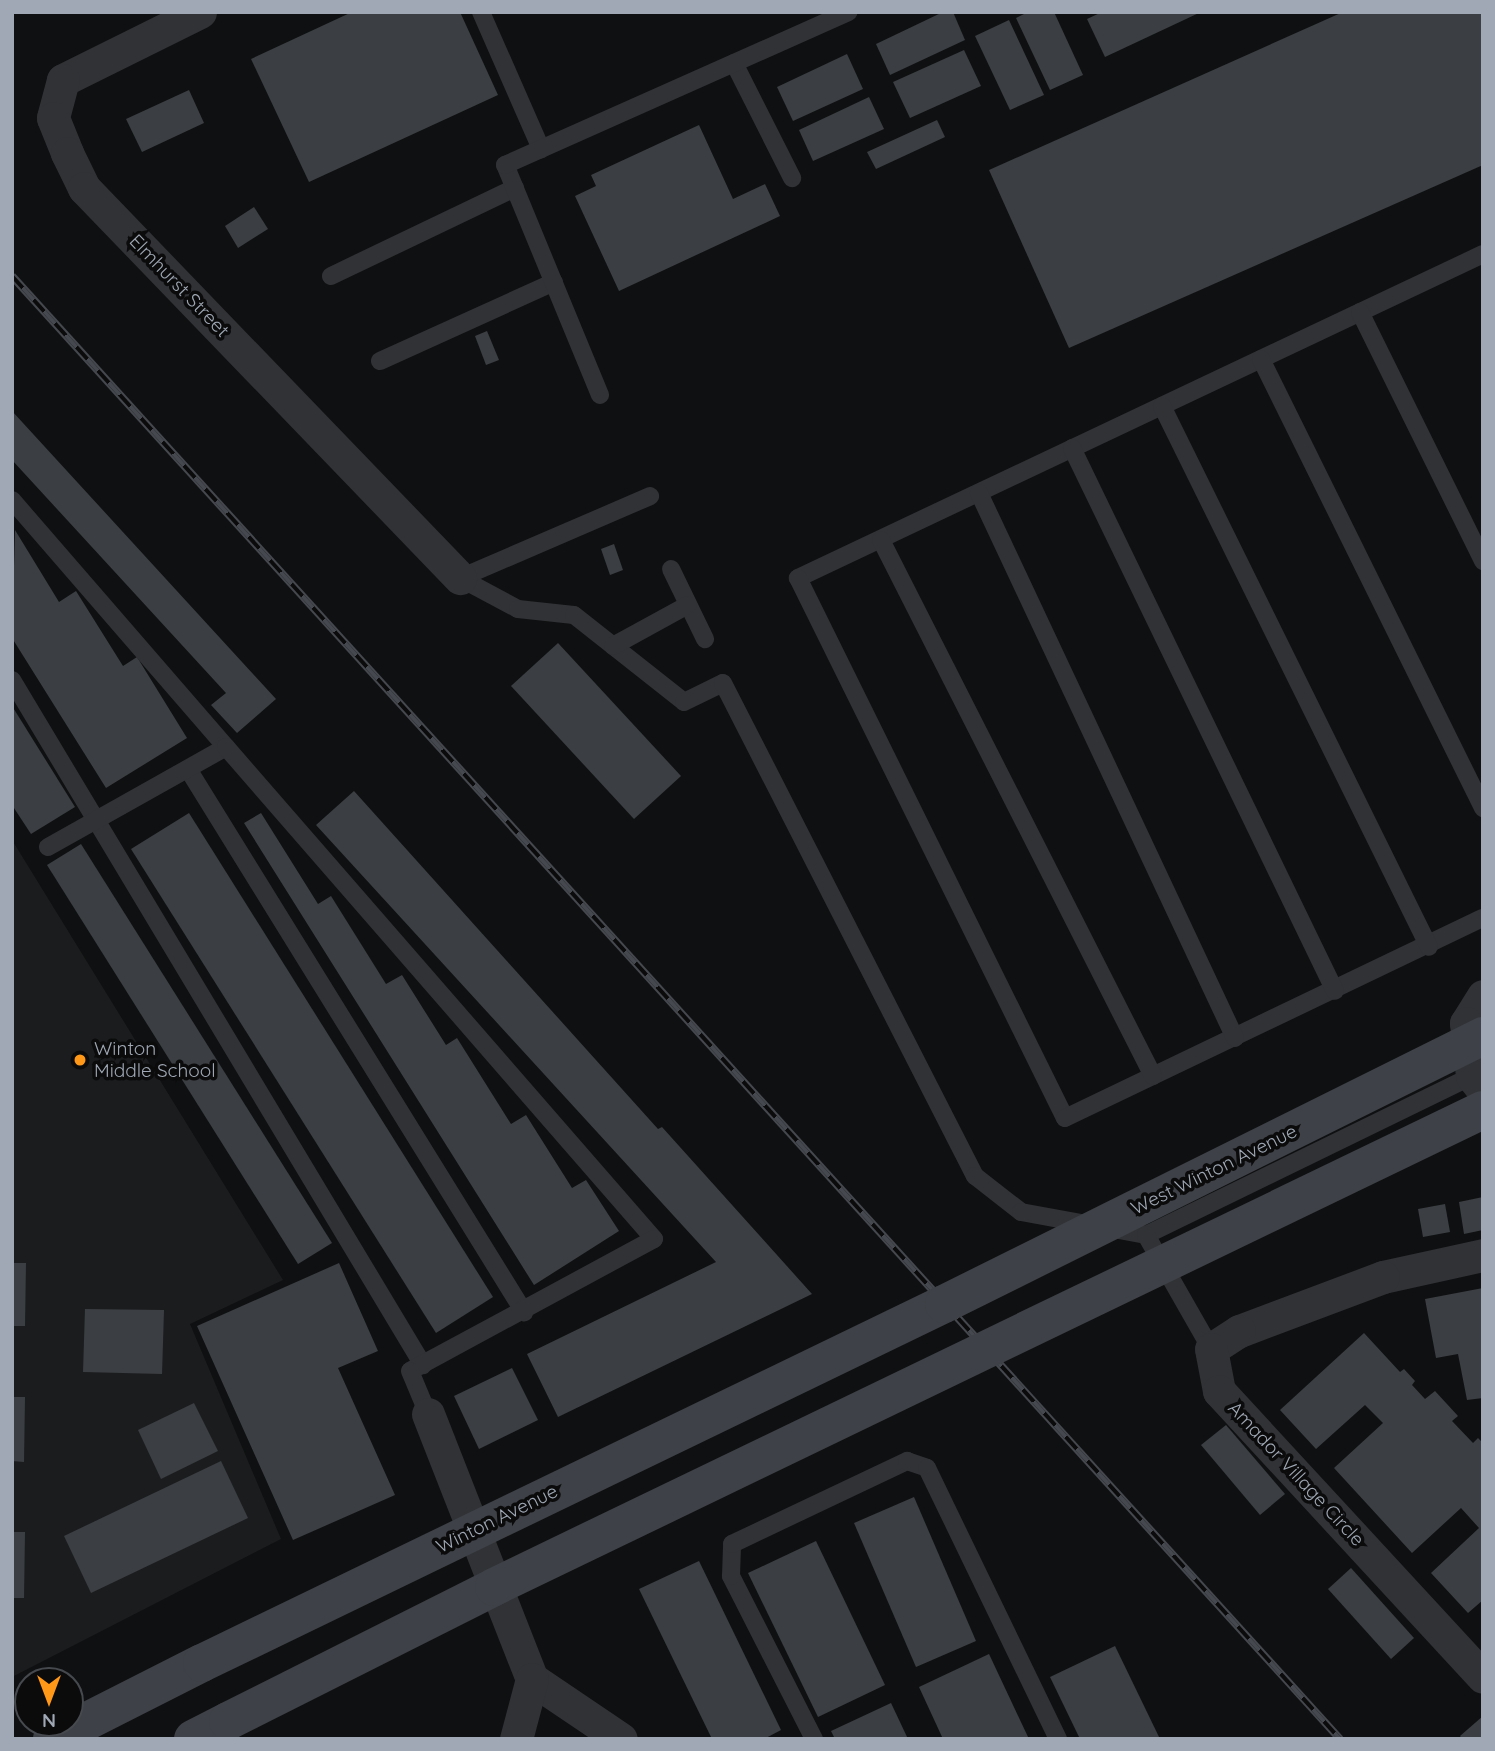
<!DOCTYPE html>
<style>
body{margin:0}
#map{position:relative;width:1495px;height:1751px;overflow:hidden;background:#0f1011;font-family:Quicksand,sans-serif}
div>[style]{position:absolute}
.built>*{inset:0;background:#1b1c1e}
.building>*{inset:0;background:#3b3e42}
.lane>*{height:18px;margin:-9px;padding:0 9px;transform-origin:9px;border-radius:9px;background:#303236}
.street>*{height:33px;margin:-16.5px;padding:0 16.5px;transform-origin:16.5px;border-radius:16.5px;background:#303236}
.secondary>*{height:38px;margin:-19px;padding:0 19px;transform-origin:19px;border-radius:19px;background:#3e4147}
.rail>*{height:8px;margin-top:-4px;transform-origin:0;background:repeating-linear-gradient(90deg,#0b0b0c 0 16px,#45484e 0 32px);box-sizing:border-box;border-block:2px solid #45484e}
.secondary-bridge>*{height:38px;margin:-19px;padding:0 19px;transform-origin:19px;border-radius:19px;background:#3e4147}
.dots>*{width:19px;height:19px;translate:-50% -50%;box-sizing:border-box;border:4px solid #0b0b0c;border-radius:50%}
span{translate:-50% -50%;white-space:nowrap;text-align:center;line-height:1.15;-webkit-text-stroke:7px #0b0b0c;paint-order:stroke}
.street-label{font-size:19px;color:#9fa8b4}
.poi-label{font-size:19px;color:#9fa8b4}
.left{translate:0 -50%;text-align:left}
.frame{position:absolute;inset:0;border:14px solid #9fa8b4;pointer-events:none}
.north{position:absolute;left:14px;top:1667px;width:70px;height:70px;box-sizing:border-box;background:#0b0b0c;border:2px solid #464a4f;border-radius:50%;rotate:180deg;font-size:19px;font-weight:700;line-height:28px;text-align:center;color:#9fa8b4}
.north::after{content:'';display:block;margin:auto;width:24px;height:32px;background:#ff9719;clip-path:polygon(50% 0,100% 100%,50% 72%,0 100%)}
</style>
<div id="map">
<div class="built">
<div style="clip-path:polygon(12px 840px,283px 1280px,190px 1324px,281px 1539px,12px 1677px)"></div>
</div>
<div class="building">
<div style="clip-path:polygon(352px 12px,460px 12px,498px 95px,309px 182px,251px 59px)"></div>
<div style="clip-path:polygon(943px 12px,953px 12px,965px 40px,890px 75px,876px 44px)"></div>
<div style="clip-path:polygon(1028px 12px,1054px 12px,1083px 75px,1050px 90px,1016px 18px)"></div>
<div style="clip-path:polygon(1102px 12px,1201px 12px,1105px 57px,1087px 19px)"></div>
<div style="clip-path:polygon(1343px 12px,1483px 12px,1483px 165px,1069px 348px,989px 170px)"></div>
<div style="clip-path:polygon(1009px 20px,1044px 95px,1010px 110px,975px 36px)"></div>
<div style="clip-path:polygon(964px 50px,981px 86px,910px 118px,893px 82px)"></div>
<div style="clip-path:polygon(847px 54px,863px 89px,793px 121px,777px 87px)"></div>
<div style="clip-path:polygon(189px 90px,204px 123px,142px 152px,126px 119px)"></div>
<div style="clip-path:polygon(869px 97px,884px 129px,813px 161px,799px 130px)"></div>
<div style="clip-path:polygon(937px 120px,945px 137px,876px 169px,867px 152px)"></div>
<div style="clip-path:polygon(699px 125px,733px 199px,765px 184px,780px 216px,619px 291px,575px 196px,596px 186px,591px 175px)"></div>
<div style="clip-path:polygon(254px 207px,268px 229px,238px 248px,225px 226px)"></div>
<div style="clip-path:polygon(487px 331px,499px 360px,486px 365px,475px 336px)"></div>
<div style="clip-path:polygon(12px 411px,276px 699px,237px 733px,211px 705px,226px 693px,12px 460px)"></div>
<div style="clip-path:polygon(15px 530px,59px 602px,76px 591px,123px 666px,137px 657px,187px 738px,106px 788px,12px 638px)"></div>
<div style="clip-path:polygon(614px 544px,623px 570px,610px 575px,601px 549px)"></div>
<div style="clip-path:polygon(558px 643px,681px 776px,634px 819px,511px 686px)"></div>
<div style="clip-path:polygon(12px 706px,75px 807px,31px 834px,12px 805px)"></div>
<div style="clip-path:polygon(354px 791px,658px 1129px,662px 1127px,812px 1294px,558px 1417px,527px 1354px,716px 1262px,316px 825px)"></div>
<div style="clip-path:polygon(189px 813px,493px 1297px,436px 1333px,131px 849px)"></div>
<div style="clip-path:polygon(261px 813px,318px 904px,331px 896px,386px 984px,402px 975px,446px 1045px,457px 1038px,511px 1124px,526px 1115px,572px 1188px,586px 1180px,619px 1231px,534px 1285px,244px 823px)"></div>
<div style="clip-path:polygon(81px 844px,332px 1243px,298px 1264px,47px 865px)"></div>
<div style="clip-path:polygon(1483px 1197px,1483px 1230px,1464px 1234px,1459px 1202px)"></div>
<div style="clip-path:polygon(1445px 1204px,1450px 1232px,1423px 1237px,1418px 1209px)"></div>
<div style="clip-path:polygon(12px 1263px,26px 1263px,25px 1326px,12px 1326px)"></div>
<div style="clip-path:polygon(339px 1263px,378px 1351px,338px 1368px,395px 1495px,293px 1540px,197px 1326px)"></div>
<div style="clip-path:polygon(1483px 1288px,1483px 1398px,1467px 1400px,1458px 1354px,1436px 1358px,1425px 1299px)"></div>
<div style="clip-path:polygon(85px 1309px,164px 1310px,162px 1374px,83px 1372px)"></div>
<div style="clip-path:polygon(1364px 1333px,1400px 1372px,1404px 1369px,1415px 1381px,1412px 1385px,1425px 1399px,1435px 1391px,1458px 1416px,1452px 1421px,1473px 1443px,1478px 1438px,1483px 1443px,1483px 1600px,1468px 1613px,1431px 1573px,1479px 1528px,1461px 1508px,1412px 1553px,1334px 1468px,1383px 1423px,1365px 1405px,1316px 1449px,1280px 1410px)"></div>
<div style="clip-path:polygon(512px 1368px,538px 1420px,479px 1449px,454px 1396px)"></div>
<div style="clip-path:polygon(12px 1397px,25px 1397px,24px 1462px,12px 1461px)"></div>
<div style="clip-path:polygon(194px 1403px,218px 1451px,161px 1479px,138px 1430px)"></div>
<div style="clip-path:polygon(1226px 1425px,1285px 1494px,1260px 1515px,1201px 1445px)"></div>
<div style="clip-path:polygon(221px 1461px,248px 1518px,91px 1593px,64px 1536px)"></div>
<div style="clip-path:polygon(914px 1497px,976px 1641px,916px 1667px,854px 1523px)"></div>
<div style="clip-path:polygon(12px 1532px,25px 1532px,24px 1598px,12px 1598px)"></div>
<div style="clip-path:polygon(816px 1541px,885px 1685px,818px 1717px,748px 1573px)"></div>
<div style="clip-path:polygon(699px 1561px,781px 1730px,764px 1739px,712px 1739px,639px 1589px)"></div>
<div style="clip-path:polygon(1351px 1568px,1414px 1638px,1391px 1659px,1328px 1589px)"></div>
<div style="clip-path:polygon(1115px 1646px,1160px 1739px,1080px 1739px,1050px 1677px)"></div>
<div style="clip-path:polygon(989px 1654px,1029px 1739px,943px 1739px,919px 1687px)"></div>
<div style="clip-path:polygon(891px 1703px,908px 1739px,835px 1739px,831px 1731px)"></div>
<div style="clip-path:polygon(1483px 1716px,1483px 1739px,1462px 1739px,1460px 1736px)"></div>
</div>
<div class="lane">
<div style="left:481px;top:12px;width:150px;rotate:66.3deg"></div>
<div style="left:734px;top:63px;width:129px;rotate:63.2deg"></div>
<div style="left:1483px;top:254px;width:758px;rotate:154.69deg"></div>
<div style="left:798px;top:578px;width:602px;rotate:63.69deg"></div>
<div style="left:1065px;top:1118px;width:463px;rotate:-25.6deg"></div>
<div style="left:331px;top:276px;width:204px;rotate:-25.6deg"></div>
<div style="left:1360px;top:312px;width:278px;rotate:63.7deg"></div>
<div style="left:1261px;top:359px;width:501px;rotate:63.69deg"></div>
<div style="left:380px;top:361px;width:191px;rotate:-24.4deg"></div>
<div style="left:600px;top:395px;width:249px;rotate:-112.4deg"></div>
<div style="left:505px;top:165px;width:376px;rotate:-24deg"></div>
<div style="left:1162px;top:406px;width:603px;rotate:63.73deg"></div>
<div style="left:1072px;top:448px;width:603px;rotate:64.16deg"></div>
<div style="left:979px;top:493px;width:602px;rotate:64.84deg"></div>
<div style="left:12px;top:500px;width:327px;rotate:49.1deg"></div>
<div style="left:881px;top:540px;width:601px;rotate:63.09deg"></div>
<div style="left:671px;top:569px;width:78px;rotate:64.1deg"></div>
<div style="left:460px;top:578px;width:66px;rotate:28.1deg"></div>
<div style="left:518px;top:609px;width:56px;rotate:6.1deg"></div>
<div style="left:574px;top:615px;width:140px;rotate:38.3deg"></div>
<div style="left:684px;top:702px;width:43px;rotate:-26deg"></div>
<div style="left:723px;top:683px;width:554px;rotate:62.93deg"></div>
<div style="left:975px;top:1176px;width:58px;rotate:38deg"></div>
<div style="left:1021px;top:1212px;width:127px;rotate:10.4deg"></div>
<div style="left:1146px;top:1235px;width:363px;rotate:-26deg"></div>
<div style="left:460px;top:578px;width:207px;rotate:-23.3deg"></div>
<div style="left:613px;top:646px;width:85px;rotate:-28.7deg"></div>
<div style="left:12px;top:680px;width:799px;rotate:59.04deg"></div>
<div style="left:188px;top:769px;width:639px;rotate:58.25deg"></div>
<div style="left:48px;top:847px;width:204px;rotate:-29.3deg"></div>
<div style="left:226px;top:747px;width:652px;rotate:48.98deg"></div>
<div style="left:654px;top:1239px;width:277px;rotate:151.6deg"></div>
<div style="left:410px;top:1371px;width:47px;rotate:67.3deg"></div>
<div style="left:1146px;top:1235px;width:131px;rotate:60.3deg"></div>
<div style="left:814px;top:1739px;width:183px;rotate:-117deg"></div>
<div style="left:731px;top:1576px;width:32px;rotate:-88deg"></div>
<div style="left:732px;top:1544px;width:194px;rotate:-25.4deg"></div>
<div style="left:907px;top:1461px;width:21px;rotate:19deg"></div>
<div style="left:927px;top:1468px;width:301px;rotate:64.2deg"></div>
</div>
<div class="street">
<div style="left:200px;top:12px;width:153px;rotate:153.6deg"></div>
<div style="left:63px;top:80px;width:39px;rotate:105deg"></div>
<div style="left:53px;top:118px;width:38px;rotate:68deg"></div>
<div style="left:67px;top:153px;width:39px;rotate:64deg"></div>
<div style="left:84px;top:188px;width:542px;rotate:46.05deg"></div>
<div style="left:1483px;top:996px;width:32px;rotate:122deg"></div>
<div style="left:1466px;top:1023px;width:53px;rotate:83.5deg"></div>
<div style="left:1472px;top:1076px;width:18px;rotate:52deg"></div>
<div style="left:1483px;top:1255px;width:102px;rotate:167.6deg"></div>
<div style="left:1383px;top:1277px;width:154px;rotate:159.4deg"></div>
<div style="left:1239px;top:1331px;width:33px;rotate:147deg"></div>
<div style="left:1211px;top:1349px;width:43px;rotate:79.2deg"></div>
<div style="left:1219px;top:1391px;width:389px;rotate:47.3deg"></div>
<div style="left:428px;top:1414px;width:285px;rotate:68.6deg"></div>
<div style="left:532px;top:1679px;width:107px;rotate:34deg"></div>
<div style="left:516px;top:1739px;width:62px;rotate:-75.1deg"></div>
</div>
<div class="secondary">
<div style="left:52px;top:1739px;width:168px;rotate:-26.9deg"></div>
<div style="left:193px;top:1739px;width:39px;rotate:-27deg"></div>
</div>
<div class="rail">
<div style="left:12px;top:276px;width:1976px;rotate:47.77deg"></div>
</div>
<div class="secondary-bridge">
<div style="left:202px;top:1663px;width:824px;rotate:-25.82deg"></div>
<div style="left:944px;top:1304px;width:602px;rotate:-26.44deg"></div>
<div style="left:228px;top:1721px;width:298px;rotate:-26.7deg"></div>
<div style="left:494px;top:1587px;width:1098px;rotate:-25.75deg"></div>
</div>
<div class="dots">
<div style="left:80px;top:1060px;background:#ff9719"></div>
</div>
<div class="street-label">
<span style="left:179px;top:286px;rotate:46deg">Elmhurst Street</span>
<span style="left:1214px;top:1170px;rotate:-26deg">West Winton Avenue</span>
<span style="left:1296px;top:1474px;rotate:47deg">Amador Village Circle</span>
<span style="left:497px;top:1519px;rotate:-26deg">Winton Avenue</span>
</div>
<div class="poi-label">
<span class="left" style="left:94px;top:1060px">Winton<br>Middle School</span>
</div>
<div class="frame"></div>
<div class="north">N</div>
</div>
